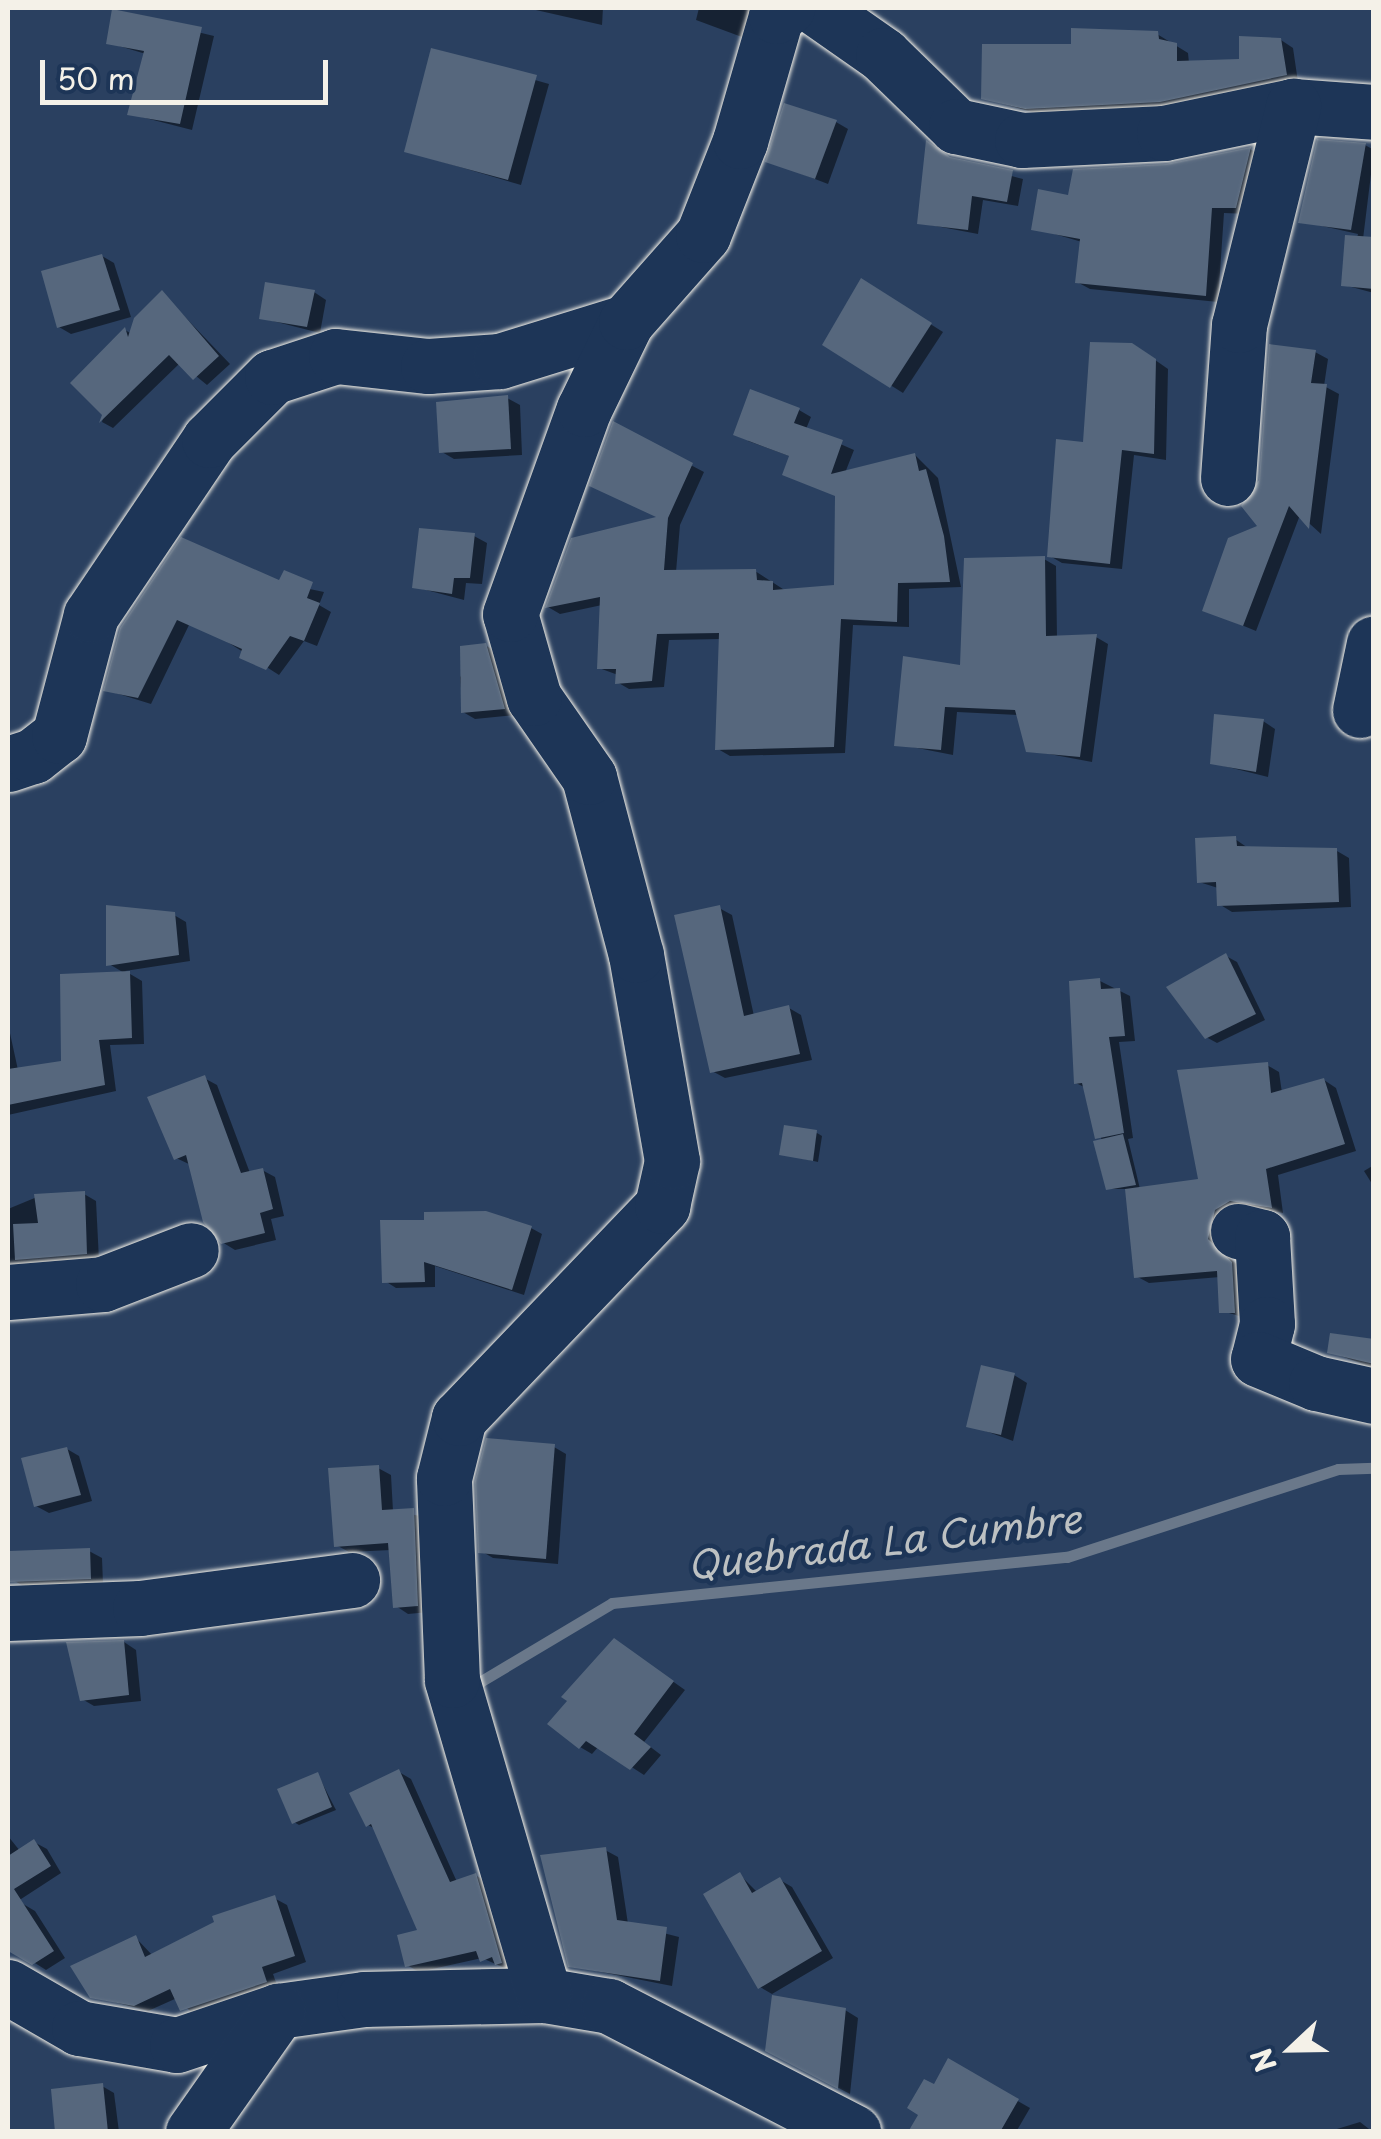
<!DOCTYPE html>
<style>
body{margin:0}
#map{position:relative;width:1381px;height:2139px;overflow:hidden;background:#2a4060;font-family:"Playpen Sans",sans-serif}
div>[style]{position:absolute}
.shadow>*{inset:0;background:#0007}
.stream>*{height:11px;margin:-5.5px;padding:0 5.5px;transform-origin:5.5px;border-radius:5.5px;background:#6a788a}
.building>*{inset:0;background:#56677d}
.roads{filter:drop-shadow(0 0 2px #f4f1e8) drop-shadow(0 0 2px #f4f1e8)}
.minor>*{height:55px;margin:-27.5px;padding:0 27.5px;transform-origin:27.5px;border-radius:27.5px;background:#1d3557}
span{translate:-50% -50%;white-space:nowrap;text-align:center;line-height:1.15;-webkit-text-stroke:9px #1d3557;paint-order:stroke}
.water-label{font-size:38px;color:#bdc1c2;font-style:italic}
.frame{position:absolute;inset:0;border:10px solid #f4f1e8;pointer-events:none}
.north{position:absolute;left:1241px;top:1999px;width:100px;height:100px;-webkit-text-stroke:8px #1d3557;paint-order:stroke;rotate:248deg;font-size:28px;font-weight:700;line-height:40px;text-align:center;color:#f4f1e8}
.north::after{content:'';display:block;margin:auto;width:35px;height:45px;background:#f4f1e8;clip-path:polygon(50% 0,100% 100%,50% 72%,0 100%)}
.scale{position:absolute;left:40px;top:60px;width:288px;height:45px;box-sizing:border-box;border:5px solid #f4f1e8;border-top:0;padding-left:12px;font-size:30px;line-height:35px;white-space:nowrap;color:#f4f1e8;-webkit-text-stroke:8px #1d3557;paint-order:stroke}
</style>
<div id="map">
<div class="shadow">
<div style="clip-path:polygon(527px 8px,603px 8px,602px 25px)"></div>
<div style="clip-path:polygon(699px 8px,763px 8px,750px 40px,696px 20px)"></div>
<div style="clip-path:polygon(114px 12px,214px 36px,192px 130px,130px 114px,146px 54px,109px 43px)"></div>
<div style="clip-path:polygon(1157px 34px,1188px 53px,1189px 63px,1241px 61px,1281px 40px,1293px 48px,1298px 82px,1174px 108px,1039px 114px,983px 98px,1073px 46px)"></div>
<div style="clip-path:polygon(433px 51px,549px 84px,521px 185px,406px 151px)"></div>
<div style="clip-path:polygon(836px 122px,848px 129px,828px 184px,768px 161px)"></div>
<div style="clip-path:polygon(1365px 145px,1374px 150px,1363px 239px,1374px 240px,1374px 293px,1344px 285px,1358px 234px,1300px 221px)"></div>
<div style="clip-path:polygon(1250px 149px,1262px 156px,1248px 214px,1224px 213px,1218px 302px,1090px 289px,1077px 282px,1082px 242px,1034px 228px,1070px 198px,1166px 167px)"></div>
<div style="clip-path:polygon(952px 160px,1023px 179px,1018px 206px,983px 200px,978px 234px,920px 223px)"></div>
<div style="clip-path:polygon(102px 256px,114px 263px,131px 317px,71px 334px,59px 327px)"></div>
<div style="clip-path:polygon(862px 281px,943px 332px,903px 393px,825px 344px)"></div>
<div style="clip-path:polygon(314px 292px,326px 300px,320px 333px,261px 318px)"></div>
<div style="clip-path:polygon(162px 293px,230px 364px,207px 385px,180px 363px,113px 428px,102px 422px,125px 330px,132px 334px)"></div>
<div style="clip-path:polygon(1315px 352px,1328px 359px,1324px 386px,1339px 394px,1321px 534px,1300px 515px,1256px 631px,1205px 610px,1261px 528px,1262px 481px)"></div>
<div style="clip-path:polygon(1145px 353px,1168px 369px,1166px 460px,1134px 455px,1122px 569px,1062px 563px,1050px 556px,1085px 445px)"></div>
<div style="clip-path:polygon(752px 392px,799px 410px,811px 417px,806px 429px,854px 450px,845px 473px,915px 455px,938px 478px,961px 587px,909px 589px,909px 627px,853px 625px,845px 753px,730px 756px,718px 749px,722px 639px,669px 640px,664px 687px,629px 689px,617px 682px,618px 675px,599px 668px,602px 605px,560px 614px,548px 607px,662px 518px,614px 425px,704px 472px,680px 525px,676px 572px,755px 571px,786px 591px,837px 587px,838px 497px,792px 457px,748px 441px)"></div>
<div style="clip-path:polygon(507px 398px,520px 405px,522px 455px,454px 459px,442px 452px)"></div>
<div style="clip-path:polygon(474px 536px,487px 543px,482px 584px,466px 583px,464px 600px,415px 587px)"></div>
<div style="clip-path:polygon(182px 540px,281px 583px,324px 592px,319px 605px,331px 612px,317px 646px,304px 641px,279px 675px,204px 627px,189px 625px,151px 704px,106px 690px)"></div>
<div style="clip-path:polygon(1044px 559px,1056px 566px,1057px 638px,1096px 637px,1108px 644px,1092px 762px,1028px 750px,1019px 715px,957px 712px,953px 755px,897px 744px)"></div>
<div style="clip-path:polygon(485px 645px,498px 653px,516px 715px,475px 719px,463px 712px,460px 677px)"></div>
<div style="clip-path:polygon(1263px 721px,1275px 729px,1268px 777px,1212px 763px)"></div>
<div style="clip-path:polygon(1235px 839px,1248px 848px,1337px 851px,1349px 858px,1351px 907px,1232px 912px,1219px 904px,1218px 888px,1199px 882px)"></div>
<div style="clip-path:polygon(719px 908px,732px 915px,754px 1016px,789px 1008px,801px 1015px,812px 1060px,725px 1078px,712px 1071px)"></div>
<div style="clip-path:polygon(174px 915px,186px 922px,190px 961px,125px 971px,142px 981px,144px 1044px,110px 1045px,116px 1091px,8px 1115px,8px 1024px,18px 1070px,64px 1063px,126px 974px,109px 964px)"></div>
<div style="clip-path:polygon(1226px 956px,1237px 962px,1265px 1020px,1217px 1043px,1206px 1037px)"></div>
<div style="clip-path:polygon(1100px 981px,1130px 996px,1135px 1041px,1119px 1042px,1133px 1138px,1128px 1139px,1140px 1189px,1201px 1181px,1267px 1065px,1279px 1072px,1282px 1093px,1324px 1080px,1336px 1088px,1356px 1151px,1278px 1175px,1283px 1213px,1244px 1206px,1219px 1248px,1244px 1271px,1246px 1318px,1222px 1311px,1220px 1277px,1149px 1283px,1136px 1276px,1128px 1189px,1108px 1189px,1102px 1141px,1086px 1088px,1076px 1083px)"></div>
<div style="clip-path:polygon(204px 1078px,217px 1085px,250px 1173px,262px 1170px,275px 1177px,284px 1216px,271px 1219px,276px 1240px,235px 1250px,222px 1242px,191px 1165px,176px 1158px)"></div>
<div style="clip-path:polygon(817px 1133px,822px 1136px,818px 1162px,782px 1154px)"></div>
<div style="clip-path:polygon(1374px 1165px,1374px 1187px,1364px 1171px)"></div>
<div style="clip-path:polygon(84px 1194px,96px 1201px,99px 1260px,8px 1274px,8px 1209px,37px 1197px)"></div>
<div style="clip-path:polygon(383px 1223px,531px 1228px,542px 1234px,524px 1295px,435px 1266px,435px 1287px,396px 1288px,385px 1281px)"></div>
<div style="clip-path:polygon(1374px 1342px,1374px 1368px,1330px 1352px)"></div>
<div style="clip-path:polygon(1014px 1375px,1027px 1383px,1013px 1441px,969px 1425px)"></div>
<div style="clip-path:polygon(554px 1447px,566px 1454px,558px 1564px,493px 1558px,481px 1551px)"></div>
<div style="clip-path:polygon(67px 1449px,79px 1456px,92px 1501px,49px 1513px,36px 1506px)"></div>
<div style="clip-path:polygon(378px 1468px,391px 1475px,393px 1511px,426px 1517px,429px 1612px,408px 1614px,396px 1606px,391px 1550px,349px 1552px,336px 1545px)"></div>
<div style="clip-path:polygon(89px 1551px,102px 1558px,103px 1584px,25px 1587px,13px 1580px)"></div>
<div style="clip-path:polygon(124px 1642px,136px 1650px,141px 1701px,94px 1706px,82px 1699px)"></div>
<div style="clip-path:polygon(627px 1649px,685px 1690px,644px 1742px,661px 1755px,644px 1775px,599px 1746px,592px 1754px,580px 1747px)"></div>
<div style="clip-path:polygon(399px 1772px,411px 1779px,457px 1882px,475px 1875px,487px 1882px,509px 1970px,482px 1958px,419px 1972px,407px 1965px,421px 1932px,376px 1829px,368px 1825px)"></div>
<div style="clip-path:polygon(318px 1775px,336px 1810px,299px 1825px,294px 1822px)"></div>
<div style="clip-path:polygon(8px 1836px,20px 1851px,34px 1842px,47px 1849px,61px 1873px,18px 1901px,35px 1911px,65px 1958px,46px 1970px,8px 1946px,13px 1910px,8px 1907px)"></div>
<div style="clip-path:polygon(605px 1850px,618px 1857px,628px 1924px,679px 1937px,672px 1986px,571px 1966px)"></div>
<div style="clip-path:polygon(740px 1875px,758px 1893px,780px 1880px,792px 1887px,833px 1958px,772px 1994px,760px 1987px)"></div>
<div style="clip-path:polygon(274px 1898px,287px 1905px,306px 1962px,273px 1974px,278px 1988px,195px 2016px,177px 1998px,148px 2011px,92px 1996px,136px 1938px,153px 1956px)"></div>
<div style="clip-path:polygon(845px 2010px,858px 2018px,850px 2094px,780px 2057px)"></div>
<div style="clip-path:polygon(949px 2062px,1030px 2108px,1016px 2132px,930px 2132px,935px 2087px)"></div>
<div style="clip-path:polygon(102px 2086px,114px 2093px,119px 2132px,58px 2132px)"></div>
<div style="clip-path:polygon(1360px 2122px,1373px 2132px,1327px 2132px)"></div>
</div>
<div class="stream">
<div style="left:473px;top:1686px;width:162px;rotate:-30.8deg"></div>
<div style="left:612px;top:1603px;width:457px;rotate:-5.8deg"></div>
<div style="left:1067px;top:1557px;width:285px;rotate:-18deg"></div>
<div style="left:1338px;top:1469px;width:36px;rotate:-2deg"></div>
</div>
<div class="building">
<div style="clip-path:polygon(112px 9px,202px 27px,180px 124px,127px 115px,144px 51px,106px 44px)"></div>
<div style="clip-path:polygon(1071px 28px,1158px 31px,1159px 39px,1177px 43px,1177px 61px,1239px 59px,1239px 36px,1281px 38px,1287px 75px,1160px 102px,1025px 109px,981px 99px,982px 44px,1071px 44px)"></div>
<div style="clip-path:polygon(431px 48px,537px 75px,508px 180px,404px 152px)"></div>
<div style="clip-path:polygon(784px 103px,837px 120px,815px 179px,765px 162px)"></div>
<div style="clip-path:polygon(1317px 139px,1366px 143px,1351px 230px,1298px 223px)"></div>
<div style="clip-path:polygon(926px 140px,950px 157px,1013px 170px,1007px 202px,972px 196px,968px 230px,917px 224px)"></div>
<div style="clip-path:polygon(1251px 147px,1236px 208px,1212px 208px,1206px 296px,1075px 283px,1080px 239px,1031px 230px,1038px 189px,1068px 195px,1073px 169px,1166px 164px)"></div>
<div style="clip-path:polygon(1345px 235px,1374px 237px,1374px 289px,1341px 286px)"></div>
<div style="clip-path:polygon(102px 254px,120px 310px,57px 328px,41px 271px)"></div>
<div style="clip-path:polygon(861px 278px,932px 323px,890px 388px,822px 345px)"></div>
<div style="clip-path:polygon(265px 282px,315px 290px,307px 327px,259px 319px)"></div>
<div style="clip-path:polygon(162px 290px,219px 356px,193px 380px,169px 355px,99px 423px,102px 415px,70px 383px,125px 327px,128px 337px,134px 318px)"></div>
<div style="clip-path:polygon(1090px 342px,1132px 343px,1156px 359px,1154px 454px,1122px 450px,1110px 564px,1047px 557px,1056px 439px,1083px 442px)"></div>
<div style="clip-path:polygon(1269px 344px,1316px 350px,1311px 383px,1327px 384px,1309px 529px,1289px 506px,1243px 626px,1202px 611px,1228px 538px,1257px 526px,1241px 506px,1259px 480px)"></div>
<div style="clip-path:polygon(750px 389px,800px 408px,794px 423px,843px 440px,831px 474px,915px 453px,919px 471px,926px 469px,944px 536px,950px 582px,898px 583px,897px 622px,841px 619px,834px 747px,715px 750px,719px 633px,657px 634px,652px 681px,615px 684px,616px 669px,597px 669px,600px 597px,545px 608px,571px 538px,656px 517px,589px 486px,613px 421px,693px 463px,668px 518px,664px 570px,756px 569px,757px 580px,773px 581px,773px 590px,834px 585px,835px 496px,782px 475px,789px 456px,733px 435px)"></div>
<div style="clip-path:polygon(508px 395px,511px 449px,439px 453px,436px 402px)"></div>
<div style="clip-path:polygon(419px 528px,475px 533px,470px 578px,454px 578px,452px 594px,412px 588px)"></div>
<div style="clip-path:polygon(181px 537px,279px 580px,284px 570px,313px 582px,307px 598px,320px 603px,304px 641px,290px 636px,266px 670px,239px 658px,242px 649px,177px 620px,138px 698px,103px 691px,120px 628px)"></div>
<div style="clip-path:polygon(1045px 556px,1046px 636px,1097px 634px,1080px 757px,1026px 752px,1015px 710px,945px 707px,941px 750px,894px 746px,903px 656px,960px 665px,964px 558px)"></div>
<div style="clip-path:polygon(486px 643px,505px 709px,461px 713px,460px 646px)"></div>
<div style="clip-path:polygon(1214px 714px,1264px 719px,1256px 772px,1210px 764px)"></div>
<div style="clip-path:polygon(1236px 836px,1237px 846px,1337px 848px,1339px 902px,1217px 906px,1216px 882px,1197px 883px,1195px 838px)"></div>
<div style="clip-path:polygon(106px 905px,175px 912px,179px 955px,106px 966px)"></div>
<div style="clip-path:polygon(720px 905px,744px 1016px,789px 1005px,800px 1054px,710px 1073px,674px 915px)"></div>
<div style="clip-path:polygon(1226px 953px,1256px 1014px,1205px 1039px,1166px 987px)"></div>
<div style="clip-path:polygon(130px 971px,132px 1038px,99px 1040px,105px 1085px,8px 1105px,8px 1069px,61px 1061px,60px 974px)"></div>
<div style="clip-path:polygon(1100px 978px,1101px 989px,1120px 988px,1125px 1036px,1109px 1037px,1124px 1133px,1095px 1139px,1082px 1083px,1074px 1084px,1069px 981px)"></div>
<div style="clip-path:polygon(1268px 1062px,1271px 1093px,1324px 1078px,1345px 1144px,1266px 1169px,1272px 1208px,1230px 1201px,1215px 1210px,1208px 1239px,1232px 1262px,1235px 1313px,1219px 1313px,1217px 1271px,1134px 1278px,1125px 1189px,1198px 1179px,1177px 1070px)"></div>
<div style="clip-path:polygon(205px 1075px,241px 1173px,263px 1168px,273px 1209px,260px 1213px,265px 1233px,221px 1244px,203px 1222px,186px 1155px,174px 1160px,147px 1097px)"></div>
<div style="clip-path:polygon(784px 1125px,817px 1130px,813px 1161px,779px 1155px)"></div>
<div style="clip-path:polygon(1123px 1134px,1136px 1185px,1106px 1190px,1093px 1141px)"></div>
<div style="clip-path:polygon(85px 1191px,87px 1254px,15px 1260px,13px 1224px,38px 1223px,34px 1194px)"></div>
<div style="clip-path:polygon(486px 1211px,532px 1226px,512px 1290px,424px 1262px,425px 1282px,382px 1283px,380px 1220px,424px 1220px,424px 1212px)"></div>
<div style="clip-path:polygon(1330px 1333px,1374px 1339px,1374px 1364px,1327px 1353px)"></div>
<div style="clip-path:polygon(981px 1365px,1015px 1373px,1001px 1435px,966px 1427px)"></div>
<div style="clip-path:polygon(486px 1438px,555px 1444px,546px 1559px,478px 1553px,475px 1481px)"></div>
<div style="clip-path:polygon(67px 1447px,81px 1495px,34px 1507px,21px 1458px)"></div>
<div style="clip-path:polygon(379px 1465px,382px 1510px,414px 1508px,418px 1606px,393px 1608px,388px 1543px,334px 1547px,328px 1468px)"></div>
<div style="clip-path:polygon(90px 1548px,91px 1579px,10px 1582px,9px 1551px)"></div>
<div style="clip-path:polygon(614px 1638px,674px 1681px,634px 1734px,651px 1747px,630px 1770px,586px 1741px,579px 1749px,547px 1724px,567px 1701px,561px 1697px)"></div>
<div style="clip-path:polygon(124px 1640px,129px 1695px,80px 1701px,66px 1642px)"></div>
<div style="clip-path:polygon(399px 1769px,450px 1882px,476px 1873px,502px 1963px,495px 1965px,492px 1957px,480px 1962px,476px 1951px,405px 1967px,397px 1935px,417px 1930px,371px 1824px,366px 1827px,349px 1793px)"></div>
<div style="clip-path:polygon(318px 1772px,332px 1807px,292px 1824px,277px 1789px)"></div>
<div style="clip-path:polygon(34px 1839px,51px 1866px,14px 1889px,54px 1951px,32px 1965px,8px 1951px,8px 1856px)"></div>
<div style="clip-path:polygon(606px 1847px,617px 1920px,667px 1927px,660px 1981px,568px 1967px,540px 1855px)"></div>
<div style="clip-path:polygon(740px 1872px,752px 1893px,780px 1877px,822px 1951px,758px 1989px,703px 1894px)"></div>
<div style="clip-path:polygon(275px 1895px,295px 1956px,262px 1967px,267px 1982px,180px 2011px,170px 1989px,134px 2006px,90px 1998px,70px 1966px,136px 1935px,145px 1957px,214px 1922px,212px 1916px)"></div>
<div style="clip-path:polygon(772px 1995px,846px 2008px,838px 2089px,765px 2051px)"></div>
<div style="clip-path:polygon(948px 2058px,1019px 2099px,1000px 2132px,908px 2132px,918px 2115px,907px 2108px,924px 2079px,934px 2084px)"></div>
<div style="clip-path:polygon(103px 2083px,108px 2132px,55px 2132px,51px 2089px)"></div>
</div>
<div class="roads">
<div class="minor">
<div style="left:816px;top:8px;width:82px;rotate:35deg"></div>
<div style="left:883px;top:55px;width:102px;rotate:44.2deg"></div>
<div style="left:956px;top:126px;width:67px;rotate:12deg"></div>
<div style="left:1022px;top:140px;width:142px;rotate:-2.8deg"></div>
<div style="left:1164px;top:133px;width:132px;rotate:-11.8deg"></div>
<div style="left:1293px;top:106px;width:81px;rotate:4.2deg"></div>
<div style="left:1228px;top:478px;width:153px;rotate:-85.9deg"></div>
<div style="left:1239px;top:325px;width:226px;rotate:-76.1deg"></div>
<div style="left:1360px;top:710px;width:68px;rotate:-78.2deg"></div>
<div style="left:8px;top:764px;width:26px;rotate:-18deg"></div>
<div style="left:33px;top:756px;width:33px;rotate:-38deg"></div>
<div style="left:59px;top:736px;width:125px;rotate:-75.2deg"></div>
<div style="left:91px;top:615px;width:211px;rotate:-56deg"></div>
<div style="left:209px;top:440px;width:89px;rotate:-45deg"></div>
<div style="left:272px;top:377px;width:67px;rotate:-18.2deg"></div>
<div style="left:336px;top:356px;width:93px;rotate:6.2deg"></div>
<div style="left:428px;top:366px;width:72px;rotate:-4deg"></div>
<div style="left:500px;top:361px;width:132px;rotate:-17.2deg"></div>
<div style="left:1238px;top:1231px;width:25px;rotate:14deg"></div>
<div style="left:1262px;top:1237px;width:87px;rotate:86.7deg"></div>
<div style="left:1267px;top:1324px;width:36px;rotate:104deg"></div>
<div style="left:1258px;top:1359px;width:63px;rotate:22.5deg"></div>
<div style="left:1316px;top:1383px;width:59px;rotate:12.6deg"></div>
<div style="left:8px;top:1292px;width:95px;rotate:-4.8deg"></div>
<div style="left:103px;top:1284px;width:94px;rotate:-21.1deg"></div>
<div style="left:8px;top:1613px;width:132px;rotate:-2.2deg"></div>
<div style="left:140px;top:1608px;width:214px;rotate:-7.5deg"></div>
<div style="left:8px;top:1987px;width:82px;rotate:30deg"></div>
<div style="left:79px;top:2028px;width:99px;rotate:9.8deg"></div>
<div style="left:177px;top:2045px;width:107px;rotate:-18.6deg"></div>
<div style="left:278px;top:2011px;width:87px;rotate:-7.9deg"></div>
<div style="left:364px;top:1999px;width:180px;rotate:-1.3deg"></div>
<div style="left:544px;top:1995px;width:66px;rotate:9.6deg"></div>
<div style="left:609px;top:2006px;width:275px;rotate:27.3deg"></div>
<div style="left:544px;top:1995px;width:328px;rotate:-106.3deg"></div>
<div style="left:452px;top:1680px;width:202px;rotate:-92.3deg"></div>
<div style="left:444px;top:1478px;width:62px;rotate:-76deg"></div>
<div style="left:459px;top:1418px;width:294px;rotate:-46.2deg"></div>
<div style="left:662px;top:1206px;width:46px;rotate:-77.5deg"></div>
<div style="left:672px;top:1161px;width:209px;rotate:-99.9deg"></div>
<div style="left:636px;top:955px;width:184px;rotate:-104.8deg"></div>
<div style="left:589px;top:777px;width:96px;rotate:-124.8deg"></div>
<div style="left:534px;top:698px;width:87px;rotate:-105.9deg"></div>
<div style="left:510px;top:614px;width:218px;rotate:-70.2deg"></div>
<div style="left:584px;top:409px;width:97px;rotate:-64.2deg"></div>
<div style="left:626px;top:322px;width:116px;rotate:-48.5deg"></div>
<div style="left:703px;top:235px;width:101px;rotate:-68.5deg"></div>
<div style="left:740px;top:141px;width:130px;rotate:-73.9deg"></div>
<div style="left:776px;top:16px;width:14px;rotate:-36deg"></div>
<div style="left:193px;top:2132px;width:148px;rotate:-54.9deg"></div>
</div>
</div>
<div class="water-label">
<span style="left:884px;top:1541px;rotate:-7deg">Quebrada La Cumbre</span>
</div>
<div class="frame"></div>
<div class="north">N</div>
<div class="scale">50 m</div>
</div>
